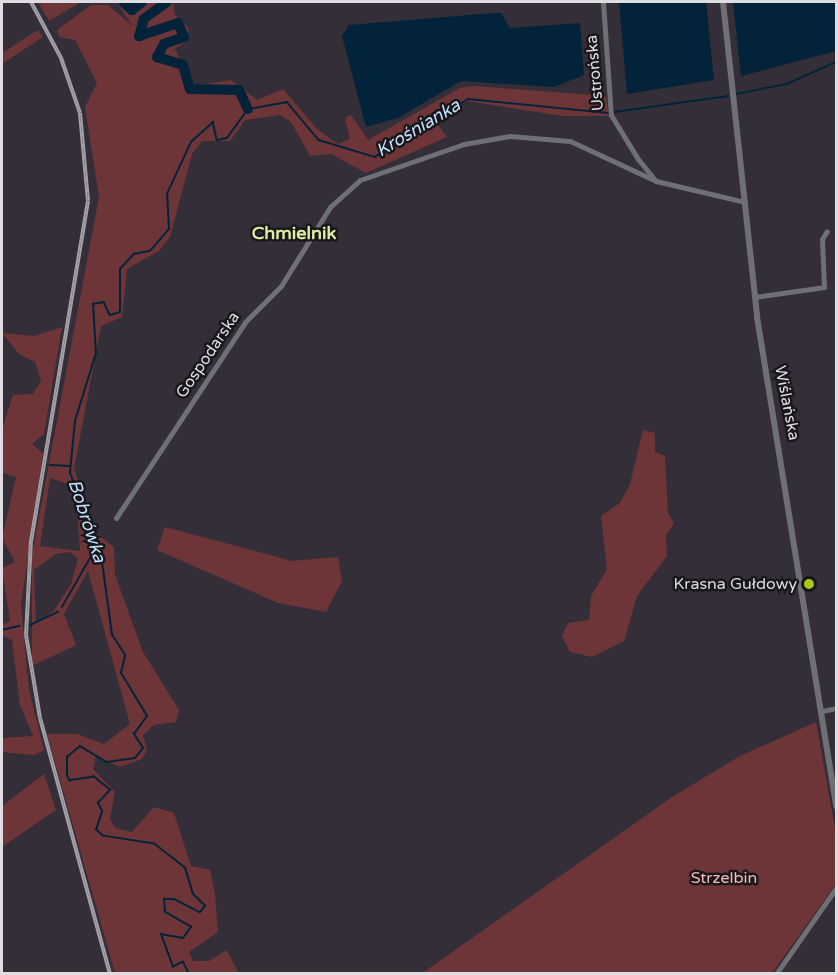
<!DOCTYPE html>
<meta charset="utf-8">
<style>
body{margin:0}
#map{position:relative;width:838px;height:975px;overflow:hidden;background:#332e37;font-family:"Varela Round",sans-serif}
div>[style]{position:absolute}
.green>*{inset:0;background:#6e3538}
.water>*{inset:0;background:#03233a}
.stream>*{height:1.5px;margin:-0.75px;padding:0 0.75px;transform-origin:0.75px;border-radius:0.75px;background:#03233a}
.river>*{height:10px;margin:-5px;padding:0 5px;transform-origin:5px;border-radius:5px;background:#03233a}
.minor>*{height:5px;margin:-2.5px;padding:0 2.5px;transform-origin:2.5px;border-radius:2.5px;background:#6f7075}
.tertiary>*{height:6px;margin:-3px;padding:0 3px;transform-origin:3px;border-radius:3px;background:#6f7075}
.rail>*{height:4px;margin-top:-2px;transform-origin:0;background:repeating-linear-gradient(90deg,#19171b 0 4.5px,#a3a0a7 0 9px);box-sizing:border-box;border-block:2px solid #a3a0a7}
.dots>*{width:16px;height:16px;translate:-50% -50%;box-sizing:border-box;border:3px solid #19171b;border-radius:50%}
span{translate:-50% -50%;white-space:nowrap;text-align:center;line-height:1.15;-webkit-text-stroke:5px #19171b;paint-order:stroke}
.street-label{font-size:16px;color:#dfdce2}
.poi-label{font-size:16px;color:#dfdce2}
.right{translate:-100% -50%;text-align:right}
.park-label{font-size:16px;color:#f9b9ba}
.water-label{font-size:18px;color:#c0dffa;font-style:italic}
.neighbourhood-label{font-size:18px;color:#dceda0;font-weight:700}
.frame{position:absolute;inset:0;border:3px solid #dfdce2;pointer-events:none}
</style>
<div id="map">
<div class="green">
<div style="clip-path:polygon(38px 2px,81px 2px,49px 21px)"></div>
<div style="clip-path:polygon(evenodd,116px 2px,173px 2px,175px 15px,189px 29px,185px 42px,175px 49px,192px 86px,231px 80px,257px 100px,283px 89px,317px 129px,338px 144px,350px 139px,345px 118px,351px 115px,368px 140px,460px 88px,474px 86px,606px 96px,609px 116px,562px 116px,468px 101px,435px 121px,447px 137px,366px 173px,331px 154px,310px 156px,291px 122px,280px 115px,245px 120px,230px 141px,202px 141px,192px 154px,170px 237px,159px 251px,127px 269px,122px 317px,101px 326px,74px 469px,96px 533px,114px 547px,115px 575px,143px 652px,179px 710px,176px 722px,154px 725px,143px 735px,147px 750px,142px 759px,120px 767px,96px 756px,93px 769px,115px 792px,110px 819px,115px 828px,132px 832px,154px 807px,174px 813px,191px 866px,210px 870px,215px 894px,218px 932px,189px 952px,193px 961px,209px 961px,227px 950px,238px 973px,115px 973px,47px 734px,77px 734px,104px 744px,130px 724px,88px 571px,64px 614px,76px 645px,32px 666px,32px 554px,99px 197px,85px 107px,97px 83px,75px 40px,59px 37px,57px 30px,91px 5px,108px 5px,133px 26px,116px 2px,50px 478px,67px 484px,78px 520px,80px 551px,40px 546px,50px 478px,116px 2px,71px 552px,78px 559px,71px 584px,53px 612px,36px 622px,34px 570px,56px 554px,71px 552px)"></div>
<div style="clip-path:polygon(38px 30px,43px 37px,2px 64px,2px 53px)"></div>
<div style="clip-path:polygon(62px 327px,44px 434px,32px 444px,43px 453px,21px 605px,29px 690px,44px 750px,34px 755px,2px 752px,2px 738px,33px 736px,20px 705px,12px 640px,2px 635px,2px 625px,10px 621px,2px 568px,15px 562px,2px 538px,16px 477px,2px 473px,2px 429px,13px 395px,33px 394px,41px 381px,35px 362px,19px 354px,2px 333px,34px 336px)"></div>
<div style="clip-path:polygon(643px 430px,655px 433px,655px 452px,665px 456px,668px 513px,674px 523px,666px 536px,667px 556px,637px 596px,624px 641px,592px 657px,570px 652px,562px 636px,568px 623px,589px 620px,591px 596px,607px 569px,601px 516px,620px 503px,630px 484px)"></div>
<div style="clip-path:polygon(165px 527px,292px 561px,338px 557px,342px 581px,326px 612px,278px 603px,157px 550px)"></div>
<div style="clip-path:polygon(816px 722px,836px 834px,836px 884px,772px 973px,421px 974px,672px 797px,740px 756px)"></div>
<div style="clip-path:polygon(44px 774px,56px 810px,2px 847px,2px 806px)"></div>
</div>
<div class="water">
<div style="clip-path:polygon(619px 2px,706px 2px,714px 80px,627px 94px)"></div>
<div style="clip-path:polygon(733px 2px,836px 2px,836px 51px,741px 76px)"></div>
<div style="clip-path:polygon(493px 13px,501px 13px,510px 28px,580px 23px,584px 75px,554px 87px,461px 81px,398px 118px,366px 127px,342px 36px,349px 25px)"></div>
</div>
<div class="stream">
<div style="left:736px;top:94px;width:52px;rotate:-11.1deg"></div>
<div style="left:787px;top:84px;width:54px;rotate:-24.2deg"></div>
<div style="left:614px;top:112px;width:115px;rotate:-8deg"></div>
<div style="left:50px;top:465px;width:20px;rotate:3deg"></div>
<div style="left:62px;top:607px;width:70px;rotate:-60.2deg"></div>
<div style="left:30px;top:625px;width:31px;rotate:-25deg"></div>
<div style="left:2px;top:630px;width:18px;rotate:-13deg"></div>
<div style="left:189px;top:974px;width:13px;rotate:-117deg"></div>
<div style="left:183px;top:962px;width:11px;rotate:153deg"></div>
<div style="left:173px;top:967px;width:35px;rotate:-110deg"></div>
<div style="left:161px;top:934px;width:22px;rotate:10deg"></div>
<div style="left:183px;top:938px;width:14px;rotate:-54deg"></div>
<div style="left:191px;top:927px;width:30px;rotate:-150deg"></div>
<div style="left:165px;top:912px;width:13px;rotate:-94deg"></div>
<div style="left:164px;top:899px;width:10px"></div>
<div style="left:174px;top:899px;width:29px;rotate:27deg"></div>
<div style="left:200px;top:912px;width:8px;rotate:-50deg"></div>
<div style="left:205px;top:906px;width:17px;rotate:-135deg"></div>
<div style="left:193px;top:894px;width:27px;rotate:-107deg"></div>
<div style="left:185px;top:868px;width:39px;rotate:-142deg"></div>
<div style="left:154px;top:844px;width:52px;rotate:-171.1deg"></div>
<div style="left:103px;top:836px;width:9px;rotate:-139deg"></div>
<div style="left:96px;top:830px;width:20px;rotate:-72deg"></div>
<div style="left:102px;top:811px;width:9px;rotate:-117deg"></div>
<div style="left:98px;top:803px;width:18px;rotate:-47deg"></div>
<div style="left:110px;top:790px;width:21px;rotate:-141deg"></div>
<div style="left:94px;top:777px;width:24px;rotate:171deg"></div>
<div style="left:70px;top:781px;width:6px;rotate:-121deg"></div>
<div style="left:67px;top:776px;width:19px;rotate:-90deg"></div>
<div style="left:67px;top:757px;width:17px;rotate:-40deg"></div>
<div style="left:80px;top:746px;width:31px;rotate:31deg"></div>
<div style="left:107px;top:762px;width:28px;rotate:-8deg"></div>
<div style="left:135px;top:758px;width:13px;rotate:-51deg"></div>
<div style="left:143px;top:748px;width:17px;rotate:-123deg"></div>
<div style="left:134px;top:734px;width:22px;rotate:-54deg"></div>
<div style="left:147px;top:716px;width:50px;rotate:-121.2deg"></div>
<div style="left:121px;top:673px;width:18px;rotate:-77deg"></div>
<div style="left:125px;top:655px;width:24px;rotate:-123deg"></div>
<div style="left:112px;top:635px;width:81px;rotate:-97.8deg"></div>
<div style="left:101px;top:555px;width:88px;rotate:-110.7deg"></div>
<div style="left:70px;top:473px;width:52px;rotate:-84.5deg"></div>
<div style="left:75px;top:421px;width:71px;rotate:-72.8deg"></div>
<div style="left:96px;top:353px;width:49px;rotate:-93.5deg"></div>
<div style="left:93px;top:304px;width:11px;rotate:-10deg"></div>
<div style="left:104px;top:302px;width:14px;rotate:65deg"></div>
<div style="left:110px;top:315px;width:10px;rotate:-17deg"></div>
<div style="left:120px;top:312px;width:43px;rotate:-90deg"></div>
<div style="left:120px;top:269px;width:21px;rotate:-47deg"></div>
<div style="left:134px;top:254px;width:16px;rotate:-11deg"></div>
<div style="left:150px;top:251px;width:29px;rotate:-49deg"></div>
<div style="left:169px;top:229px;width:35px;rotate:-93deg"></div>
<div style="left:167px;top:194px;width:57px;rotate:-65.2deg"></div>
<div style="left:191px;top:142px;width:30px;rotate:-42deg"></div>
<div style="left:213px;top:122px;width:18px;rotate:77deg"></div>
<div style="left:217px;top:140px;width:10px;rotate:-11deg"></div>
<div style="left:227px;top:138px;width:36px;rotate:-54deg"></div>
<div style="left:248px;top:109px;width:40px;rotate:-10deg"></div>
<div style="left:287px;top:102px;width:50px;rotate:49.9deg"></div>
<div style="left:319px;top:140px;width:59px;rotate:16.9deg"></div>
<div style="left:375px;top:157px;width:110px;rotate:-31.9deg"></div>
<div style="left:468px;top:99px;width:141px;rotate:5.7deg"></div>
</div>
<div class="river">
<div style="left:123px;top:2px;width:12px;rotate:42deg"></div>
<div style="left:132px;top:10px;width:13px;rotate:-39deg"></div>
<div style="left:167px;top:2px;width:29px;rotate:144deg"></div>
<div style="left:144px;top:19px;width:18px;rotate:106deg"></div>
<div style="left:139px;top:36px;width:41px;rotate:-18.4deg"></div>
<div style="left:178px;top:23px;width:15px;rotate:67deg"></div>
<div style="left:184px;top:37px;width:21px;rotate:161deg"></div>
<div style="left:164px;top:44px;width:15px;rotate:118deg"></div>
<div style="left:157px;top:57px;width:27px;rotate:17deg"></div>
<div style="left:183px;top:65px;width:25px;rotate:74deg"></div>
<div style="left:190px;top:89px;width:49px;rotate:1.2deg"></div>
<div style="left:239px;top:90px;width:21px;rotate:65deg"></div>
</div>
<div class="minor">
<div style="left:603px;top:2px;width:113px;rotate:86deg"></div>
<div style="left:611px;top:115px;width:52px;rotate:58.5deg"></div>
<div style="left:638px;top:159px;width:28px;rotate:51deg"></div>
<div style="left:656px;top:181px;width:91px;rotate:13.3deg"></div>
<div style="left:755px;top:297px;width:70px;rotate:-8.2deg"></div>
<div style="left:824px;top:287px;width:48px;rotate:-92.4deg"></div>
<div style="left:822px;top:239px;width:9px;rotate:-58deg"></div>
<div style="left:116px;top:518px;width:235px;rotate:-56.6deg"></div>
<div style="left:245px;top:322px;width:51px;rotate:-45deg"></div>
<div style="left:281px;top:286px;width:93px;rotate:-58.2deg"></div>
<div style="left:330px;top:207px;width:40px;rotate:-42deg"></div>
<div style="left:360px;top:180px;width:110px;rotate:-19.1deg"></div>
<div style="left:464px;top:144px;width:47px;rotate:-9.9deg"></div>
<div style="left:510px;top:136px;width:60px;rotate:4.8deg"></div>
<div style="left:570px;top:141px;width:95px;rotate:24.9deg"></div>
<div style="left:822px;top:711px;width:14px;rotate:-12deg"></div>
<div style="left:776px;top:974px;width:105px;rotate:-55.1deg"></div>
</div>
<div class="tertiary">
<div style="left:723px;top:2px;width:317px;rotate:83.8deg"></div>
<div style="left:757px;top:317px;width:496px;rotate:80.8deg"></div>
</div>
<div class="rail">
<div style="left:31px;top:2px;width:64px;rotate:61.8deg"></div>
<div style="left:61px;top:58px;width:58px;rotate:70.9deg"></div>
<div style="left:80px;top:113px;width:88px;rotate:84.8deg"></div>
<div style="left:88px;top:201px;width:344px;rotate:99.5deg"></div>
<div style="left:31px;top:540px;width:95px;rotate:93deg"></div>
<div style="left:26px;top:635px;width:84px;rotate:80.4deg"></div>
<div style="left:40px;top:718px;width:265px;rotate:74.7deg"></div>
</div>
<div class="dots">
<div style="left:809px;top:584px;background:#adc610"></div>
</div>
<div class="street-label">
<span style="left:595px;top:73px;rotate:-95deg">Ustrońska</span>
<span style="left:208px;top:355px;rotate:-56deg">Gospodarska</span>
<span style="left:787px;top:403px;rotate:79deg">Wiślańska</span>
</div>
<div class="poi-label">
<span class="right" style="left:797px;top:584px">Krasna Gułdowy</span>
</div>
<div class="park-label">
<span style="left:724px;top:878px">Strzelbin</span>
</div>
<div class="water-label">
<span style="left:418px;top:128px;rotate:-31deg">Krośnianka</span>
<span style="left:87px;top:521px;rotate:72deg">Bobrówka</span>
</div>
<div class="neighbourhood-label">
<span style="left:294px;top:233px">Chmielnik</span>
</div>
<div class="frame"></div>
</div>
